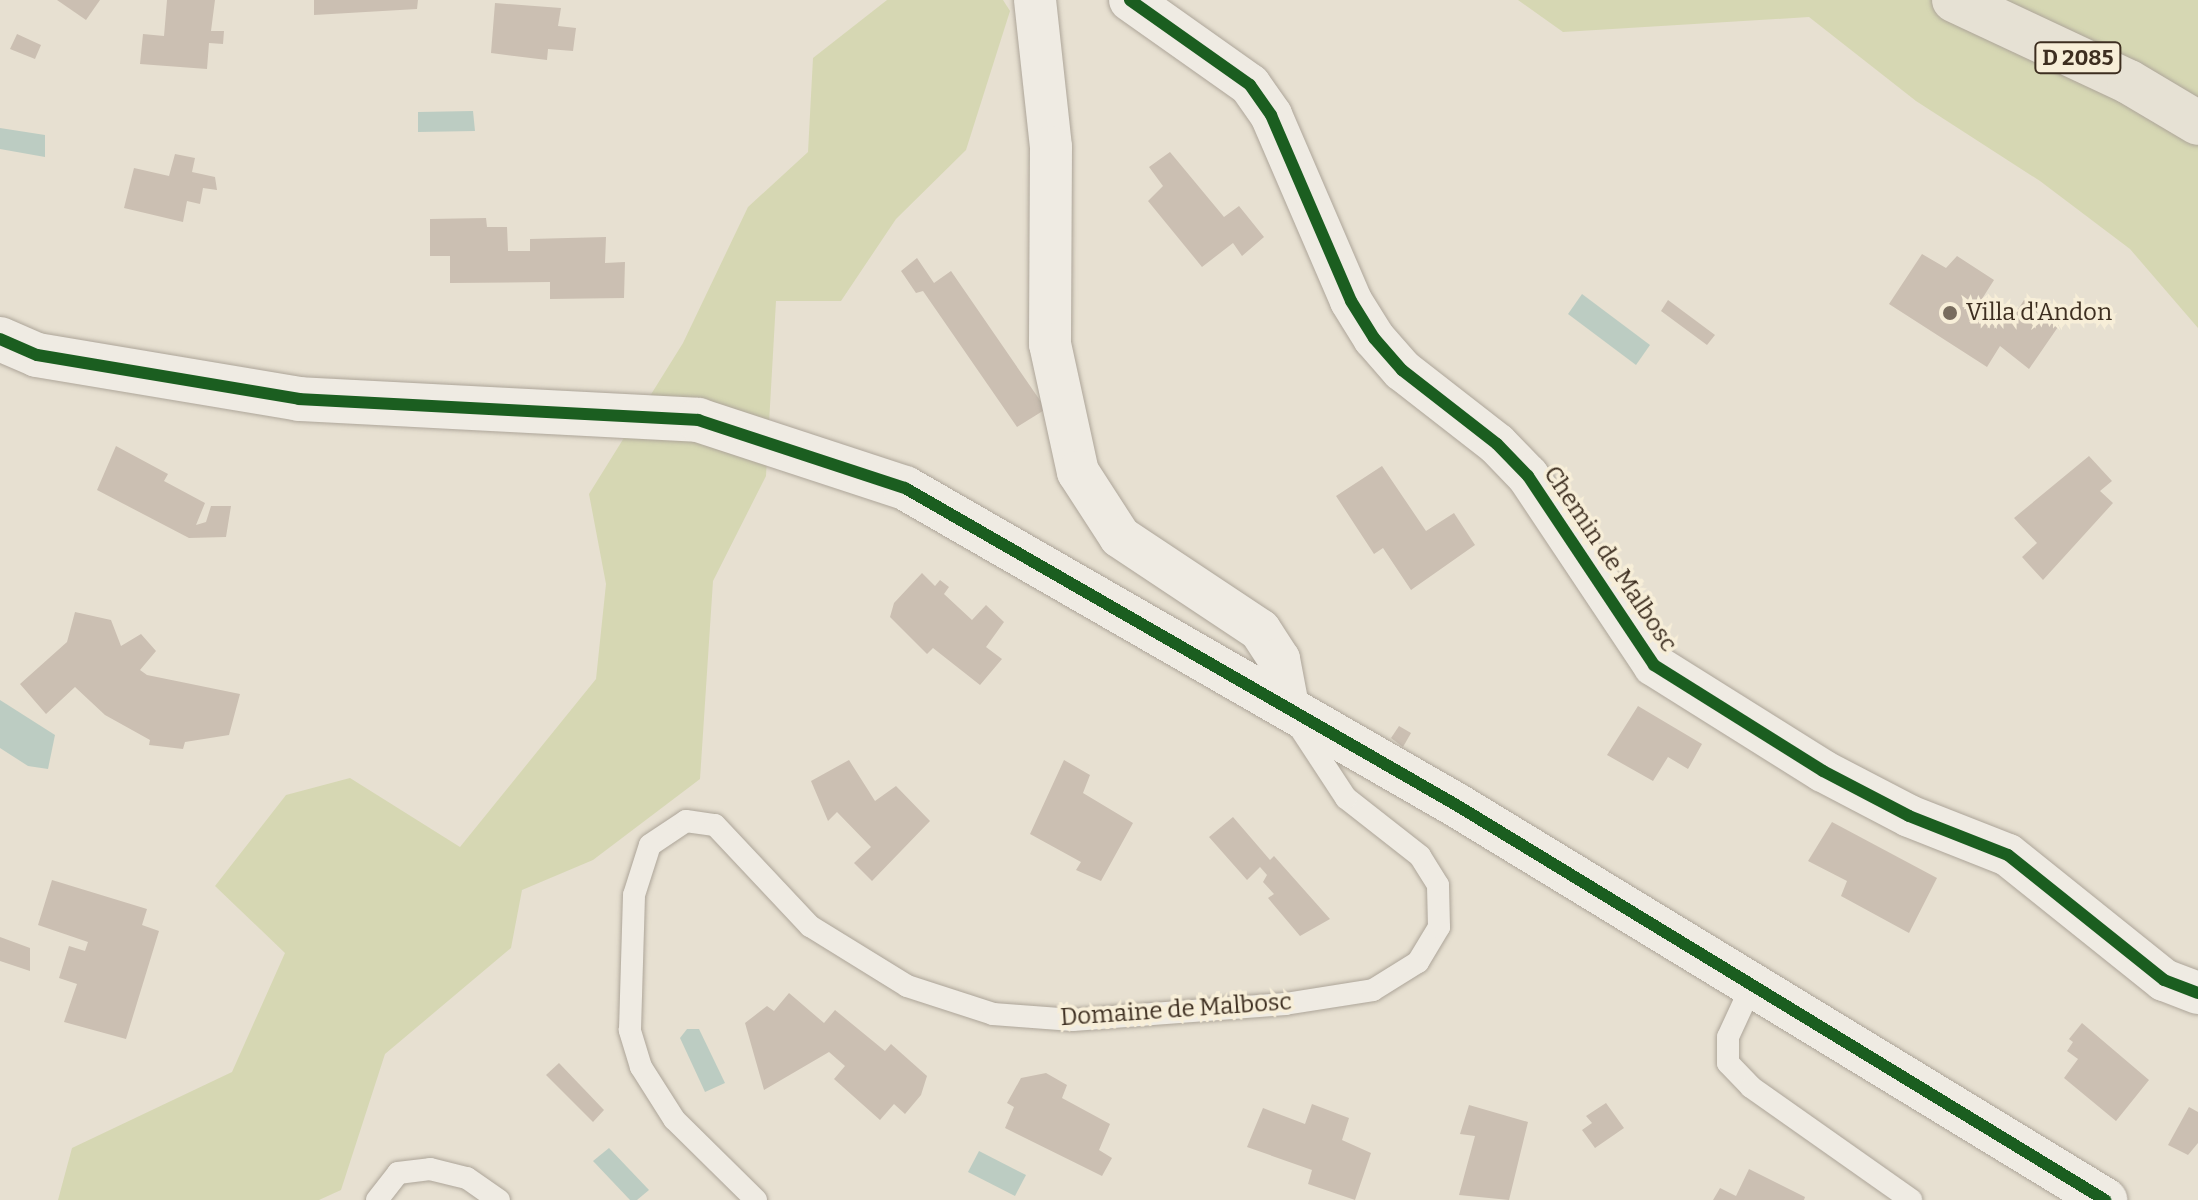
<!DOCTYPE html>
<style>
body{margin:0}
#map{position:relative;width:2198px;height:1200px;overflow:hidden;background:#e7e0d1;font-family:Bitter,serif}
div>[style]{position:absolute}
.green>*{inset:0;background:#d6d7b3}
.water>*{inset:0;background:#bcccc2}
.building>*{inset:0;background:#cbbfb2}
.roads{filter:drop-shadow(0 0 2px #ada599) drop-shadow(0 0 2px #ada599)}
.service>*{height:22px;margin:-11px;padding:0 11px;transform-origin:11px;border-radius:11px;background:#efebe3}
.minor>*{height:42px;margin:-21px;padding:0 21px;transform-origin:21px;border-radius:21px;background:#efebe3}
.secondary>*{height:44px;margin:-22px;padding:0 22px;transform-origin:22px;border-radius:22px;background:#efebe3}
.primary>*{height:44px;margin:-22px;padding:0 22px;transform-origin:22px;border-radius:22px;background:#e6e1d4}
.cycleway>*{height:12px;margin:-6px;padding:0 6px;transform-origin:6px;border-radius:6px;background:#1b5e20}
.dots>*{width:22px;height:22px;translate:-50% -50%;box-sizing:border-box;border:4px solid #f7eed8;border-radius:50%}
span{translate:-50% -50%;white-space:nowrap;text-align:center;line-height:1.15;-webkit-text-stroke:7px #f7eed8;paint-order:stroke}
.shield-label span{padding:2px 6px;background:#f7eed8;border:2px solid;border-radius:6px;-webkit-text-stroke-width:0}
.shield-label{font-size:22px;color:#3d2e20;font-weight:700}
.poi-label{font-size:24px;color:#3d2e20}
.left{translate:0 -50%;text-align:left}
.street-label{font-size:24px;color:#3d2e20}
</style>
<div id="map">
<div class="green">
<div style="clip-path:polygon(887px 0,1003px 0,1010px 11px,966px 150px,896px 219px,841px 301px,776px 301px,766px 476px,713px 581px,700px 779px,593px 860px,522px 890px,511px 948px,385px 1054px,341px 1190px,319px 1200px,58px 1200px,72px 1148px,232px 1072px,285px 953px,215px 886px,286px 795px,350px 778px,460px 847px,596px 679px,606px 584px,589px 494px,683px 343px,748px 207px,808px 152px,813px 58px)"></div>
<div style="clip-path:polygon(1518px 0,2198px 0,2198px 328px,2130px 249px,2040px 181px,1916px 101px,1809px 17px,1563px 32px)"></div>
</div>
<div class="water">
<div style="clip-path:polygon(473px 111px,475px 131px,418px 132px,418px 112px)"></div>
<div style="clip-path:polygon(0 128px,45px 135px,45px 157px,0 149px)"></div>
<div style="clip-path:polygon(1582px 294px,1650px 345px,1636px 365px,1568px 314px)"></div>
<div style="clip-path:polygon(0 700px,55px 735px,48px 769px,28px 766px,0 748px)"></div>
<div style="clip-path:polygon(687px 1029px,699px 1029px,725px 1083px,705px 1092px,680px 1038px)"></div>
<div style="clip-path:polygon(609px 1148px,649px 1190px,637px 1200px,630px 1200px,593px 1161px)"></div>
<div style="clip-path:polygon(979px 1151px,1026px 1175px,1015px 1196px,968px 1172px)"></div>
</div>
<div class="building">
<div style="clip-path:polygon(57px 0,100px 0,86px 20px)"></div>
<div style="clip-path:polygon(167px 0,215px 0,211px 31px,224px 31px,223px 44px,209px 43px,207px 69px,140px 64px,143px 34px,164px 36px)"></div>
<div style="clip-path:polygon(314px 0,418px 0,417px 9px,314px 15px)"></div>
<div style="clip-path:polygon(495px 3px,561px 8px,558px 26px,576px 28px,573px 51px,548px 49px,547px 60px,491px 53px)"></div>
<div style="clip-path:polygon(17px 34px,41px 45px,35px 59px,10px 49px)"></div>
<div style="clip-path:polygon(1170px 152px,1224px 217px,1239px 206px,1264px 237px,1242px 256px,1233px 243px,1202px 267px,1148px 201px,1163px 186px,1149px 167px)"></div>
<div style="clip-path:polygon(175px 154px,195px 158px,192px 172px,215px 177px,217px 190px,203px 188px,200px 204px,187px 201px,183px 222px,124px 208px,134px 168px,169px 176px)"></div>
<div style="clip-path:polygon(486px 218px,487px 227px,507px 227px,508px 251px,530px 251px,530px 239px,606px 237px,605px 263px,625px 262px,624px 298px,550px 299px,550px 282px,450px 283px,450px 256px,430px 256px,430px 219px)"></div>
<div style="clip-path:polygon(1922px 254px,1946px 268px,1957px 256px,1994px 280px,1980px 302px,2010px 322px,2024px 300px,2060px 324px,2029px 369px,2000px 346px,1987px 367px,1889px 304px)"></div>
<div style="clip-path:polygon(917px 258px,934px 283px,951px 271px,1046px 409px,1017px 427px,923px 291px,916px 293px,901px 271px)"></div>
<div style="clip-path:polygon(1668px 300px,1715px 335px,1707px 345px,1661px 311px)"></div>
<div style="clip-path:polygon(116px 446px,168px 474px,164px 481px,205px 503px,196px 525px,206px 522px,211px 506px,231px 506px,226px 537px,189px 538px,97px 490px)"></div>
<div style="clip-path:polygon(2089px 456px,2112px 481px,2100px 491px,2113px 503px,2043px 580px,2022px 557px,2037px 543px,2014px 518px)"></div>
<div style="clip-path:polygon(1382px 466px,1426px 531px,1454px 513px,1475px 545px,1411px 590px,1383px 548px,1374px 554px,1336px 496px)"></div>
<div style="clip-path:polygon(922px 573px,935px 586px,940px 580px,949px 587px,944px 594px,972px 620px,986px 605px,1004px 622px,986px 647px,1002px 659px,980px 685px,933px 648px,927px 654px,890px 617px,894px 603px)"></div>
<div style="clip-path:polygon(75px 612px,111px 620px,121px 646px,141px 634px,156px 651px,140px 670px,147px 675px,240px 694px,229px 735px,185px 742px,183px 749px,149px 745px,150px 740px,105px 715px,75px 687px,46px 714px,20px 684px,67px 642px)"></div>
<div style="clip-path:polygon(1638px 706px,1702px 744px,1688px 769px,1668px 757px,1653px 781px,1607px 755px)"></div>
<div style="clip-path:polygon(1399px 726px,1411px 733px,1403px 747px,1391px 738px)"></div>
<div style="clip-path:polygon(849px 760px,875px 801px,896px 786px,930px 821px,872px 881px,854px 863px,871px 847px,837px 812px,828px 821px,811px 781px)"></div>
<div style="clip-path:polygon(1064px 760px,1090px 775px,1083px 793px,1133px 823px,1101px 881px,1076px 870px,1081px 862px,1030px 834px)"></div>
<div style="clip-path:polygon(1233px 817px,1270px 860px,1274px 856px,1330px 919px,1300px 936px,1268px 898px,1274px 894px,1263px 882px,1267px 875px,1260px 867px,1247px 880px,1209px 837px)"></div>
<div style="clip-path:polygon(1832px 822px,1937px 878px,1909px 933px,1841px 896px,1847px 881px,1808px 861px)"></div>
<div style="clip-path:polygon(52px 880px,147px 909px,142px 925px,159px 931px,126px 1039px,64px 1022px,77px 984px,59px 978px,69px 946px,85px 951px,88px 942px,38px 925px)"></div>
<div style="clip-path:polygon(0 937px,30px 948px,30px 971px,0 961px)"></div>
<div style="clip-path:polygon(789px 993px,824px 1023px,835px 1010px,885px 1051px,891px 1044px,927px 1076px,921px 1095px,905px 1114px,894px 1104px,880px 1120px,834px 1079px,845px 1066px,829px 1052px,764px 1090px,745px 1023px,767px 1006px,774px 1011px)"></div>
<div style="clip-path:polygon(2082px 1023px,2149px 1080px,2116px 1121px,2064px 1078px,2078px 1059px,2067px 1051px,2073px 1042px,2069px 1039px)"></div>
<div style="clip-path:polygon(559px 1063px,604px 1110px,593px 1122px,546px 1075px)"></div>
<div style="clip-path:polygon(1046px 1073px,1067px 1085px,1062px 1098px,1110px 1124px,1099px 1150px,1112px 1158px,1102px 1176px,1005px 1128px,1014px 1107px,1007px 1103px,1021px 1078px)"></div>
<div style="clip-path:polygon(1606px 1103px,1624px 1128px,1595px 1148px,1582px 1130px,1592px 1123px,1586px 1116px)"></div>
<div style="clip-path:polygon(1312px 1104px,1349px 1118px,1342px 1140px,1371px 1153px,1355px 1200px,1308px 1184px,1312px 1170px,1247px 1147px,1263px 1108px,1305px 1124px)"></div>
<div style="clip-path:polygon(1469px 1105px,1528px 1122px,1509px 1200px,1459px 1195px,1475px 1136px,1460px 1134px)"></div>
<div style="clip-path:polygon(2189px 1107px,2198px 1112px,2198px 1143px,2188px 1155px,2168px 1145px)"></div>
<div style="clip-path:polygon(1749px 1169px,1805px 1197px,1804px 1200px,1713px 1200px,1720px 1188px,1736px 1196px)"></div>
</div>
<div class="roads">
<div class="service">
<div style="left:1752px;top:985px;width:57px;rotate:114.8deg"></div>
<div style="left:1728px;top:1037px;width:26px;rotate:90deg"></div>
<div style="left:1728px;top:1063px;width:33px;rotate:46deg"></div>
<div style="left:1751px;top:1087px;width:196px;rotate:35.2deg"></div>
<div style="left:377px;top:1200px;width:34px;rotate:-52deg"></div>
<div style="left:398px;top:1173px;width:32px;rotate:-7deg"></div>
<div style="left:430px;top:1169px;width:38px;rotate:14deg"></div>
<div style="left:467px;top:1178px;width:39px;rotate:35deg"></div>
<div style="left:756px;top:1200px;width:115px;rotate:-135.4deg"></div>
<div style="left:674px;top:1119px;width:62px;rotate:-122.4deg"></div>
<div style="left:641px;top:1067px;width:39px;rotate:-107deg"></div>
<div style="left:630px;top:1030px;width:135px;rotate:-88.3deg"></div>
<div style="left:634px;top:895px;width:52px;rotate:-72.3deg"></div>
<div style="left:650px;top:845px;width:43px;rotate:-33.7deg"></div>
<div style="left:686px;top:821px;width:29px;rotate:8deg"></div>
<div style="left:715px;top:825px;width:139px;rotate:46.8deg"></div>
<div style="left:810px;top:926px;width:114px;rotate:31.7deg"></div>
<div style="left:907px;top:986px;width:90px;rotate:18deg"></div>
<div style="left:993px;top:1014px;width:80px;rotate:4.3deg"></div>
<div style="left:1073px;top:1020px;width:213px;rotate:-4.3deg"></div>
<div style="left:1285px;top:1004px;width:89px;rotate:-9deg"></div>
<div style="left:1373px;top:990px;width:53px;rotate:-31.9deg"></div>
<div style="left:1418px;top:962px;width:41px;rotate:-59deg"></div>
<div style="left:1439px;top:927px;width:42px;rotate:-91.4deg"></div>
<div style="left:1438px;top:885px;width:34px;rotate:-122deg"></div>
<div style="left:1420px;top:856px;width:94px;rotate:-141.9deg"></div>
<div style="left:1346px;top:798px;width:91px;rotate:-123.3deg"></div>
</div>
<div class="minor">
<div style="left:1035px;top:0;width:148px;rotate:83.8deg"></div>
<div style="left:1051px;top:147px;width:197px;rotate:90.3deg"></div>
<div style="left:1050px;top:344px;width:131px;rotate:77.7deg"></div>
<div style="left:1078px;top:472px;width:77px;rotate:57.1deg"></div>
<div style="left:1120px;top:537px;width:168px;rotate:33.6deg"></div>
<div style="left:1260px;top:630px;width:35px;rotate:57deg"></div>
<div style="left:1279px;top:659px;width:48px;rotate:79.2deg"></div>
<div style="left:1130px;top:0;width:147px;rotate:35.3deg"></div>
<div style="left:1250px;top:85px;width:37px;rotate:55deg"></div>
<div style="left:1271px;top:115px;width:202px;rotate:66.7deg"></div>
<div style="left:1351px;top:301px;width:44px;rotate:58.1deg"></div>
<div style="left:1374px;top:338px;width:43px;rotate:48.8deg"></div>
<div style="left:1402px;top:370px;width:120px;rotate:37.9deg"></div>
<div style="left:1497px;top:444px;width:45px;rotate:45.9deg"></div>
<div style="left:1528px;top:476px;width:227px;rotate:56.3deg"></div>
<div style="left:1654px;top:665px;width:199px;rotate:32.1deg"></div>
<div style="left:1823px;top:771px;width:97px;rotate:27.6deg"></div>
<div style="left:1909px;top:816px;width:106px;rotate:21.5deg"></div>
<div style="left:2008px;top:855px;width:200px;rotate:38.7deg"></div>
<div style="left:2164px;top:980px;width:36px;rotate:21deg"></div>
</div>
<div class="secondary">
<div style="left:0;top:339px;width:40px;rotate:23.4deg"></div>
<div style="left:37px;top:355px;width:266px;rotate:9.5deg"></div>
<div style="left:299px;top:399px;width:400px;rotate:3deg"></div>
<div style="left:698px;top:420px;width:218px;rotate:18.2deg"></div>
<div style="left:905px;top:488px;width:638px;rotate:29.9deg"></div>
<div style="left:1458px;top:806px;width:758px;rotate:31.34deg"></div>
</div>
<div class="primary">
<div style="left:1954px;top:0;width:193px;rotate:25.1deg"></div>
<div style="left:2129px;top:82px;width:80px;rotate:30.7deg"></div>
</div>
</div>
<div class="cycleway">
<div style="left:1130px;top:0;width:147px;rotate:35.3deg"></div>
<div style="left:1250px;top:85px;width:37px;rotate:55deg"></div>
<div style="left:1271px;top:115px;width:202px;rotate:66.7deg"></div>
<div style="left:1351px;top:301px;width:44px;rotate:58.1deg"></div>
<div style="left:1374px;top:338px;width:43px;rotate:48.8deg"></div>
<div style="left:1402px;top:370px;width:120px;rotate:37.9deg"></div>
<div style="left:1497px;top:444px;width:45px;rotate:45.9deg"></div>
<div style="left:1528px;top:476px;width:227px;rotate:56.3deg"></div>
<div style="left:1654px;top:665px;width:199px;rotate:32.1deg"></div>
<div style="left:1823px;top:771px;width:97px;rotate:27.6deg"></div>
<div style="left:1909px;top:816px;width:106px;rotate:21.5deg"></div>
<div style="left:2008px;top:855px;width:200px;rotate:38.7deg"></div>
<div style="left:2164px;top:980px;width:36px;rotate:21deg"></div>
<div style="left:0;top:339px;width:40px;rotate:23.4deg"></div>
<div style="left:37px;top:355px;width:266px;rotate:9.5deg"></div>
<div style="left:299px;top:399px;width:400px;rotate:3deg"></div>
<div style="left:698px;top:420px;width:218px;rotate:18.2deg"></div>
<div style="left:905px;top:488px;width:638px;rotate:29.9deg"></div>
<div style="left:1458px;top:806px;width:758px;rotate:31.34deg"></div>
</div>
<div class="dots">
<div style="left:1950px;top:313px;background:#786c5e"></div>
</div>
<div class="shield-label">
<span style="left:2078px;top:58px">D 2085</span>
</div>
<div class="poi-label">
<span class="left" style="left:1966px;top:313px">Villa d'Andon</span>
</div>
<div class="street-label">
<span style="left:1610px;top:559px;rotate:56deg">Chemin de Malbosc</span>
<span style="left:1176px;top:1010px;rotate:-4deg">Domaine de Malbosc</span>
</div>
</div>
